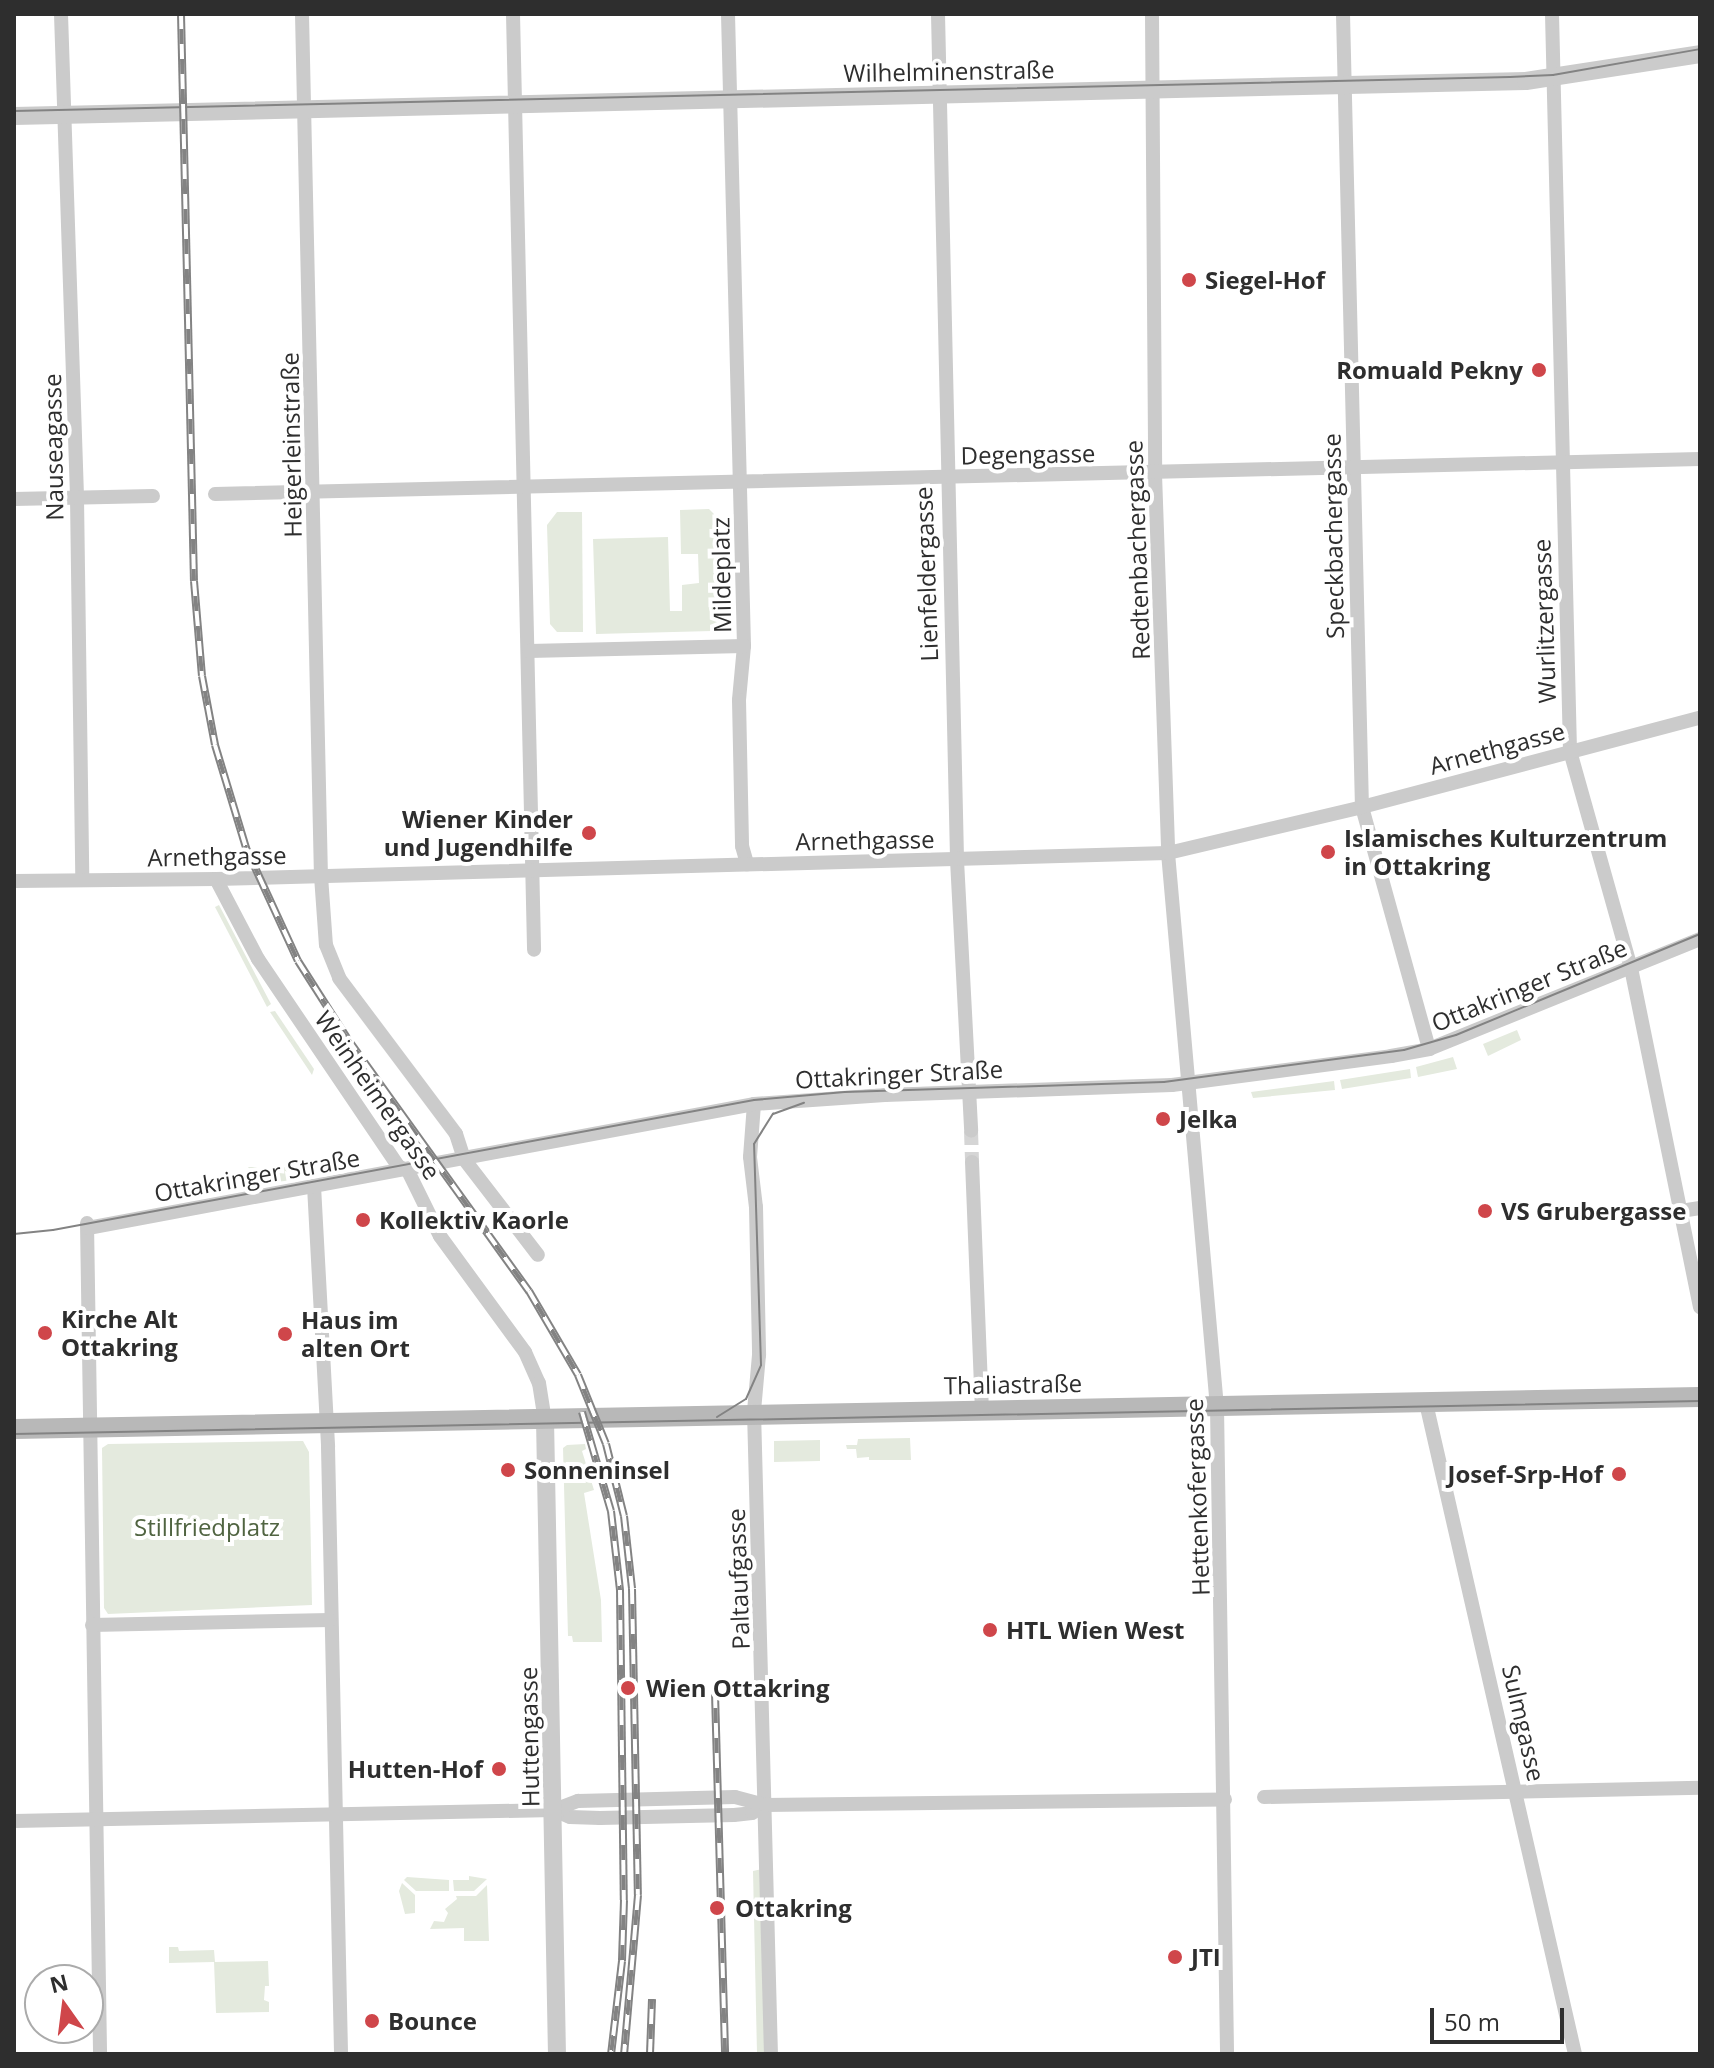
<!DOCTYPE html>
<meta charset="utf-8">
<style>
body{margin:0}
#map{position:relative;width:1714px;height:2068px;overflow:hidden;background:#fff;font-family:"Open Sans",sans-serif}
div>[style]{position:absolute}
.green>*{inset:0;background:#e4eade}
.minor-tunnel>*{height:14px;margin-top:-7px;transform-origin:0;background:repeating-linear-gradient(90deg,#d5d5d5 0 14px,transparent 0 21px)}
.minor>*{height:14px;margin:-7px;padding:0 7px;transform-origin:7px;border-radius:7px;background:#cbcbcb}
.tertiary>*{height:18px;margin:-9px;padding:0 9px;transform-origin:9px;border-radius:9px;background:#cbcbcb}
.secondary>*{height:20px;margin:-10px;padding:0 10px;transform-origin:10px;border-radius:10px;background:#b8b8b8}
.tram>*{height:2px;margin:-1px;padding:0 1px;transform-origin:1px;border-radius:1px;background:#838383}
.rail>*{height:8px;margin-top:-4px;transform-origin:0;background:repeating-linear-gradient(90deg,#fff 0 15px,#838383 0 30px);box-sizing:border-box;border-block:2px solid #838383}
.dots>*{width:22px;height:22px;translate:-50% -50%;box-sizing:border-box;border:4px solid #fff;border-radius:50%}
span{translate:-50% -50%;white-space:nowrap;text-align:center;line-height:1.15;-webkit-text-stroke:8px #fff;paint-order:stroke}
.street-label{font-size:24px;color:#2e2e2e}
.poi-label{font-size:24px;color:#2e2e2e;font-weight:700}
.left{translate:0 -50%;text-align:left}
.right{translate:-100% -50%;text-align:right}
.park-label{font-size:24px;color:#506441}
.frame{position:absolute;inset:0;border:16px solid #2e2e2e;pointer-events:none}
.north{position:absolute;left:24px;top:1964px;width:80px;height:80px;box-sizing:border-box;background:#fff;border:2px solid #ababab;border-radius:50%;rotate:346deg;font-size:22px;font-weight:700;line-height:32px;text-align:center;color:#2e2e2e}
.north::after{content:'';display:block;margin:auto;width:28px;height:36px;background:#cf464a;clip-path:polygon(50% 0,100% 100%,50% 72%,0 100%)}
.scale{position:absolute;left:1430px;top:2008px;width:134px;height:36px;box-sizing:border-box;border:4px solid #2e2e2e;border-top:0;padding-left:10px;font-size:24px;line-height:28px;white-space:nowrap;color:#2e2e2e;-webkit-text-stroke:6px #fff;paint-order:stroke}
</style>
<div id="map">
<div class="green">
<div style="clip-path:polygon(709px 509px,717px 517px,719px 621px,712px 631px,596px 634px,593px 539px,668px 537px,670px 611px,682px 611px,682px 585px,699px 583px,698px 554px,681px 554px,680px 510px)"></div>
<div style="clip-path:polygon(557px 512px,582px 512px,583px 632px,557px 632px,550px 624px,547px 525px)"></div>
<div style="clip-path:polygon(219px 905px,271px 1004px,267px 1007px,215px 907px)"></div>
<div style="clip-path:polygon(275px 1011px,314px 1069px,312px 1075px,270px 1012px)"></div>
<div style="clip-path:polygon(1517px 1030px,1521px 1040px,1488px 1056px,1483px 1044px)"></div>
<div style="clip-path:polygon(1453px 1057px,1457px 1069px,1418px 1077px,1416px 1067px)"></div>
<div style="clip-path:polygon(1410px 1069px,1411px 1078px,1342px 1089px,1340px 1080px)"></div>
<div style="clip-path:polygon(1334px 1081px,1335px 1090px,1253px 1098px,1251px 1092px)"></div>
<div style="clip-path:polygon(248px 1167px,285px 1167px,292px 1180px,261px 1184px)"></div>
<div style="clip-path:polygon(910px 1438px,911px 1460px,869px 1460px,869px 1457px,857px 1458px,856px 1449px,847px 1449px,846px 1445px,857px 1445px,858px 1439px)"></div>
<div style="clip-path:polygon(820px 1440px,820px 1461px,774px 1462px,774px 1441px)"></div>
<div style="clip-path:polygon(303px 1441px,309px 1452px,312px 1605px,108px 1614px,104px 1608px,102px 1448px,108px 1444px)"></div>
<div style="clip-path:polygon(585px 1444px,586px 1449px,582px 1451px,594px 1490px,584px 1493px,601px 1600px,602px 1642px,573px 1642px,572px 1636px,568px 1636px,563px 1448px,567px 1445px)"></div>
<div style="clip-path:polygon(762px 1869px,765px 2054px,757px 2054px,753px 1871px)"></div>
<div style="clip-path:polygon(469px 1876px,487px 1879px,474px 1891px,454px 1891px,453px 1880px,469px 1880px)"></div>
<div style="clip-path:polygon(407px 1877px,449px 1880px,449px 1891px,416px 1891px,404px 1880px)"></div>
<div style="clip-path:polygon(402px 1883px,415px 1895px,415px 1913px,405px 1914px,399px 1891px)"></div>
<div style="clip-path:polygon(487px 1885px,489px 1941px,464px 1941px,464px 1928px,430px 1929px,434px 1921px,444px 1922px,448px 1913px,445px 1909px,457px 1899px,456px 1896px,476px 1896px)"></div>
<div style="clip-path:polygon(169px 1947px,178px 1947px,179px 1951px,214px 1950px,215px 1962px,268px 1961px,269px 1986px,265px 1986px,264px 2000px,269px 2002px,269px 2012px,216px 2013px,214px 1962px,169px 1963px)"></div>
</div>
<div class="minor-tunnel">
<div style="left:971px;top:1131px;width:31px;rotate:88deg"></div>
</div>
<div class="minor">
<div style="left:61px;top:14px;width:484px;rotate:88.1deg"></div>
<div style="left:77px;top:498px;width:381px;rotate:89.2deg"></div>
<div style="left:302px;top:14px;width:862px;rotate:88.74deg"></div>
<div style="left:321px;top:876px;width:69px;rotate:85.9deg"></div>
<div style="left:326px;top:945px;width:35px;rotate:68deg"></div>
<div style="left:339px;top:978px;width:195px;rotate:53.1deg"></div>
<div style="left:456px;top:1134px;width:26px;rotate:72deg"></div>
<div style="left:464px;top:1159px;width:121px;rotate:52.4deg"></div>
<div style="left:513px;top:14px;width:936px;rotate:88.71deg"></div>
<div style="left:728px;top:14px;width:632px;rotate:88.55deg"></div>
<div style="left:744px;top:646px;width:54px;rotate:95.3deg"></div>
<div style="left:739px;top:700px;width:146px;rotate:88.8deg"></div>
<div style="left:742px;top:846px;width:19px;rotate:74deg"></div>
<div style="left:938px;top:14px;width:846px;rotate:88.71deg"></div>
<div style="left:957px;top:860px;width:271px;rotate:87deg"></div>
<div style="left:1152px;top:14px;width:460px;rotate:89.6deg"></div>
<div style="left:1155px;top:474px;width:379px;rotate:88deg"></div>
<div style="left:1168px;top:853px;width:556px;rotate:84.95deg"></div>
<div style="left:1217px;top:1407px;width:647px;rotate:89.11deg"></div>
<div style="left:1343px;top:14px;width:793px;rotate:88.63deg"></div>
<div style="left:1362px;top:807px;width:251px;rotate:74.5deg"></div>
<div style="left:1552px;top:14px;width:737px;rotate:88.6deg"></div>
<div style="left:1570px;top:751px;width:225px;rotate:74.3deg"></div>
<div style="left:1631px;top:968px;width:346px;rotate:78.5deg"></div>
<div style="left:215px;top:494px;width:1485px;rotate:-1.35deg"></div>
<div style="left:14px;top:499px;width:139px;rotate:-1.2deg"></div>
<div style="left:529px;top:651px;width:215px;rotate:-1.3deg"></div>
<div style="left:216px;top:879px;width:90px;rotate:62.3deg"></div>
<div style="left:258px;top:959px;width:250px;rotate:55.9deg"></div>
<div style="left:398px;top:1166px;width:11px;rotate:27deg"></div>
<div style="left:408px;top:1171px;width:72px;rotate:63.8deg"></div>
<div style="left:440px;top:1236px;width:144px;rotate:53.8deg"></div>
<div style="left:525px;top:1352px;width:34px;rotate:66deg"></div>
<div style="left:539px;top:1383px;width:36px;rotate:81deg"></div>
<div style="left:14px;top:881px;width:202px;rotate:-0.6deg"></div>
<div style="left:216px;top:879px;width:952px;rotate:-1.56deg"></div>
<div style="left:1168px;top:853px;width:199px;rotate:-13.3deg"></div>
<div style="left:1362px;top:807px;width:350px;rotate:-14.8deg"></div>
<div style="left:754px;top:1104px;width:53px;rotate:94.3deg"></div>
<div style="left:750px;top:1157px;width:50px;rotate:83.2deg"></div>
<div style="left:756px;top:1207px;width:148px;rotate:88.8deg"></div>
<div style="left:759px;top:1355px;width:56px;rotate:95.1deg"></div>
<div style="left:754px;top:1411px;width:643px;rotate:88.49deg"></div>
<div style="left:972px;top:1162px;width:249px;rotate:87.7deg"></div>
<div style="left:314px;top:1186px;width:261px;rotate:86.9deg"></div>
<div style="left:328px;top:1447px;width:607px;rotate:88.77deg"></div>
<div style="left:1681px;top:1211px;width:19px;rotate:-9deg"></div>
<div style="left:87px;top:1223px;width:831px;rotate:89.1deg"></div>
<div style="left:88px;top:1228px;width:677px;rotate:-10.55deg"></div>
<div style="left:754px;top:1104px;width:131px;rotate:-3.9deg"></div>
<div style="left:885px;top:1095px;width:287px;rotate:-2deg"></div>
<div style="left:1172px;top:1085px;width:221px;rotate:-7.5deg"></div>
<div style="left:1391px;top:1056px;width:39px;rotate:-10deg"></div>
<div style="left:1429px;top:1049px;width:292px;rotate:-22.1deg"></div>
<div style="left:1426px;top:1403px;width:668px;rotate:77.11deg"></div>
<div style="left:92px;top:1625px;width:238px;rotate:-1.2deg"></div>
<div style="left:1264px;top:1797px;width:436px;rotate:-1.2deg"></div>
<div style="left:554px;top:1810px;width:17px;rotate:24deg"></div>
<div style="left:570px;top:1817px;width:30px;rotate:2deg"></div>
<div style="left:600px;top:1818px;width:134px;rotate:-1.3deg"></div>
<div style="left:734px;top:1815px;width:18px;rotate:-6deg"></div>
<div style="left:752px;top:1813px;width:15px;rotate:-32deg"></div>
<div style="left:14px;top:1821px;width:540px;rotate:-1.17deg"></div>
<div style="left:554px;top:1810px;width:26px;rotate:-21deg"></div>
<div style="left:578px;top:1801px;width:157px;rotate:-1.5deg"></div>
<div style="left:735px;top:1797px;width:31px;rotate:15deg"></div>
<div style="left:765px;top:1805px;width:460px;rotate:-0.7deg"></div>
</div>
<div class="tertiary">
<div style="left:14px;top:116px;width:1512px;rotate:-1.33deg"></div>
<div style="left:1526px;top:81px;width:176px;rotate:-8.8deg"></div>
<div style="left:545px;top:1419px;width:635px;rotate:88.92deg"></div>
</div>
<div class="secondary">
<div style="left:14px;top:1429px;width:1686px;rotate:-1.09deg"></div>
</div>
<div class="tram">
<div style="left:14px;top:111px;width:1496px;rotate:-1.3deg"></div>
<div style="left:1510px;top:77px;width:43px;rotate:-2.7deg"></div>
<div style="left:1553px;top:75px;width:149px;rotate:-10deg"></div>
<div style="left:14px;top:1234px;width:39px;rotate:-6deg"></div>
<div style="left:53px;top:1230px;width:713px;rotate:-10.51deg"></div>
<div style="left:754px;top:1100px;width:91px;rotate:-5deg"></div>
<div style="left:845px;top:1092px;width:319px;rotate:-1.8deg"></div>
<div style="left:1164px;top:1082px;width:242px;rotate:-7.6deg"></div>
<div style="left:1404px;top:1050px;width:54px;rotate:-16.1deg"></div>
<div style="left:1456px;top:1035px;width:264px;rotate:-22.5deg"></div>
<div style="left:717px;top:1417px;width:34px;rotate:-32deg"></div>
<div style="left:746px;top:1399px;width:37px;rotate:-66deg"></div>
<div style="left:761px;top:1365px;width:221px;rotate:-91.8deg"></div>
<div style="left:754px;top:1144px;width:36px;rotate:-58deg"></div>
<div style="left:773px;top:1114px;width:33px;rotate:-20deg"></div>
<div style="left:14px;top:1434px;width:1686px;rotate:-1.12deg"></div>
</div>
<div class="rail">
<div style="left:181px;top:14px;width:567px;rotate:88.69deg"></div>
<div style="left:194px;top:581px;width:95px;rotate:85.2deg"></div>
<div style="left:202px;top:676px;width:70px;rotate:79.3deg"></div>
<div style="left:215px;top:745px;width:108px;rotate:73.2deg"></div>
<div style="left:246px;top:848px;width:124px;rotate:65.3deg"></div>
<div style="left:298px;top:961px;width:91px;rotate:57.5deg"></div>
<div style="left:347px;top:1038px;width:312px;rotate:54.3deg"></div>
<div style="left:529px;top:1291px;width:97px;rotate:59.7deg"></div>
<div style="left:578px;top:1375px;width:74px;rotate:67.9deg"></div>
<div style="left:606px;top:1444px;width:74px;rotate:76deg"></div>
<div style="left:624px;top:1516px;width:73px;rotate:83.7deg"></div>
<div style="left:632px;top:1589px;width:306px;rotate:88.9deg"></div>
<div style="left:638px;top:1895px;width:160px;rotate:95deg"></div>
<div style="left:582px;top:1412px;width:103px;rotate:73.7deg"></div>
<div style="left:611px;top:1511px;width:80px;rotate:83.5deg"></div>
<div style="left:620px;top:1590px;width:310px;rotate:89.3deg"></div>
<div style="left:624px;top:1900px;width:61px;rotate:91.9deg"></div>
<div style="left:622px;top:1961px;width:94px;rotate:96.7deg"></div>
<div style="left:715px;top:1693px;width:361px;rotate:88.4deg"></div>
<div style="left:650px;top:2054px;width:55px;rotate:-87.9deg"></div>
</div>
<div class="dots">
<div style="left:1189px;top:280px;background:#cf464a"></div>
<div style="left:1539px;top:370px;background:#cf464a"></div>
<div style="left:589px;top:833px;background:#cf464a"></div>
<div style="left:1328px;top:852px;background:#cf464a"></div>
<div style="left:1163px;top:1119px;background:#cf464a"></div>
<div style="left:1485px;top:1211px;background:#cf464a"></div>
<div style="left:363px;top:1220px;background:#cf464a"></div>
<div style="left:45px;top:1333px;background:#cf464a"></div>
<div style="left:285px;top:1334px;background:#cf464a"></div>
<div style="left:508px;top:1470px;background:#cf464a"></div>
<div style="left:1619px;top:1474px;background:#cf464a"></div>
<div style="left:990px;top:1630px;background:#cf464a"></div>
<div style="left:628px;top:1688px;background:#cf464a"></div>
<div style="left:499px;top:1769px;background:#cf464a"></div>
<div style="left:717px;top:1908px;background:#cf464a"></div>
<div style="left:1175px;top:1957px;background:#cf464a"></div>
<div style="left:372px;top:2021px;background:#cf464a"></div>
</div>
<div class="street-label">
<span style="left:949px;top:71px;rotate:-1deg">Wilhelminenstraße</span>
<span style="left:291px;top:445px;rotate:-91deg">Heigerleinstraße</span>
<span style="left:53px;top:447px;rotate:-91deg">Nauseagasse</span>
<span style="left:1028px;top:454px;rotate:-1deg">Degengasse</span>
<span style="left:1333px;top:536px;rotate:-91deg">Speckbachergasse</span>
<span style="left:1137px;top:550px;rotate:-92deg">Redtenbachergasse</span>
<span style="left:926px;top:574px;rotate:-92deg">Lienfeldergasse</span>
<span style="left:721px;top:575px;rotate:-91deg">Mildeplatz</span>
<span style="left:1544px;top:621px;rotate:-92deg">Wurlitzergasse</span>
<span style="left:1497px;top:748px;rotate:-15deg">Arnethgasse</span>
<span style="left:865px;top:840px;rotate:-1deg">Arnethgasse</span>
<span style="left:217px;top:856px;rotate:-1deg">Arnethgasse</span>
<span style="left:1529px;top:985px;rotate:-22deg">Ottakringer Straße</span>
<span style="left:899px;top:1074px;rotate:-3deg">Ottakringer Straße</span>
<span style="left:378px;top:1095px;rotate:55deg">Weinheimergasse</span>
<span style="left:257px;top:1175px;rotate:-10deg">Ottakringer Straße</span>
<span style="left:1013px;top:1384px;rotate:-1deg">Thaliastraße</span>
<span style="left:1197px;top:1497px;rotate:-92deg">Hettenkofergasse</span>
<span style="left:738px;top:1579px;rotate:-92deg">Paltaufgasse</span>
<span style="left:1524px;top:1723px;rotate:77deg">Sulmgasse</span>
<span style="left:529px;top:1737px;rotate:-91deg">Huttengasse</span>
</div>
<div class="poi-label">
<span class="left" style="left:1205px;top:280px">Siegel-Hof</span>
<span class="right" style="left:1523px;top:370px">Romuald Pekny</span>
<span class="right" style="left:573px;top:833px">Wiener Kinder<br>und Jugendhilfe</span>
<span class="left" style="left:1344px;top:852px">Islamisches Kulturzentrum<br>in Ottakring</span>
<span class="left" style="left:1179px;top:1119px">Jelka</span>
<span class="left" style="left:1501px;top:1211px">VS Grubergasse</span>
<span class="left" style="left:379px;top:1220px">Kollektiv Kaorle</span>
<span class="left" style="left:61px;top:1333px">Kirche Alt<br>Ottakring</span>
<span class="left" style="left:301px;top:1334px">Haus im<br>alten Ort</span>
<span class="left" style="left:524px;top:1470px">Sonneninsel</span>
<span class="right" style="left:1603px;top:1474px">Josef-Srp-Hof</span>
<span class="left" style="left:1006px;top:1630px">HTL Wien West</span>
<span class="left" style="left:646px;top:1688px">Wien Ottakring</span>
<span class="right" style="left:483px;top:1769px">Hutten-Hof</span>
<span class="left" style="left:735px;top:1908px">Ottakring</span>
<span class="left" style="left:1191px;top:1957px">JTI</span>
<span class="left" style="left:388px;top:2021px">Bounce</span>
</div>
<div class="park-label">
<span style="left:207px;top:1527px">Stillfriedplatz</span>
</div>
<div class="frame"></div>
<div class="north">N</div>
<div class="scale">50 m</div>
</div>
